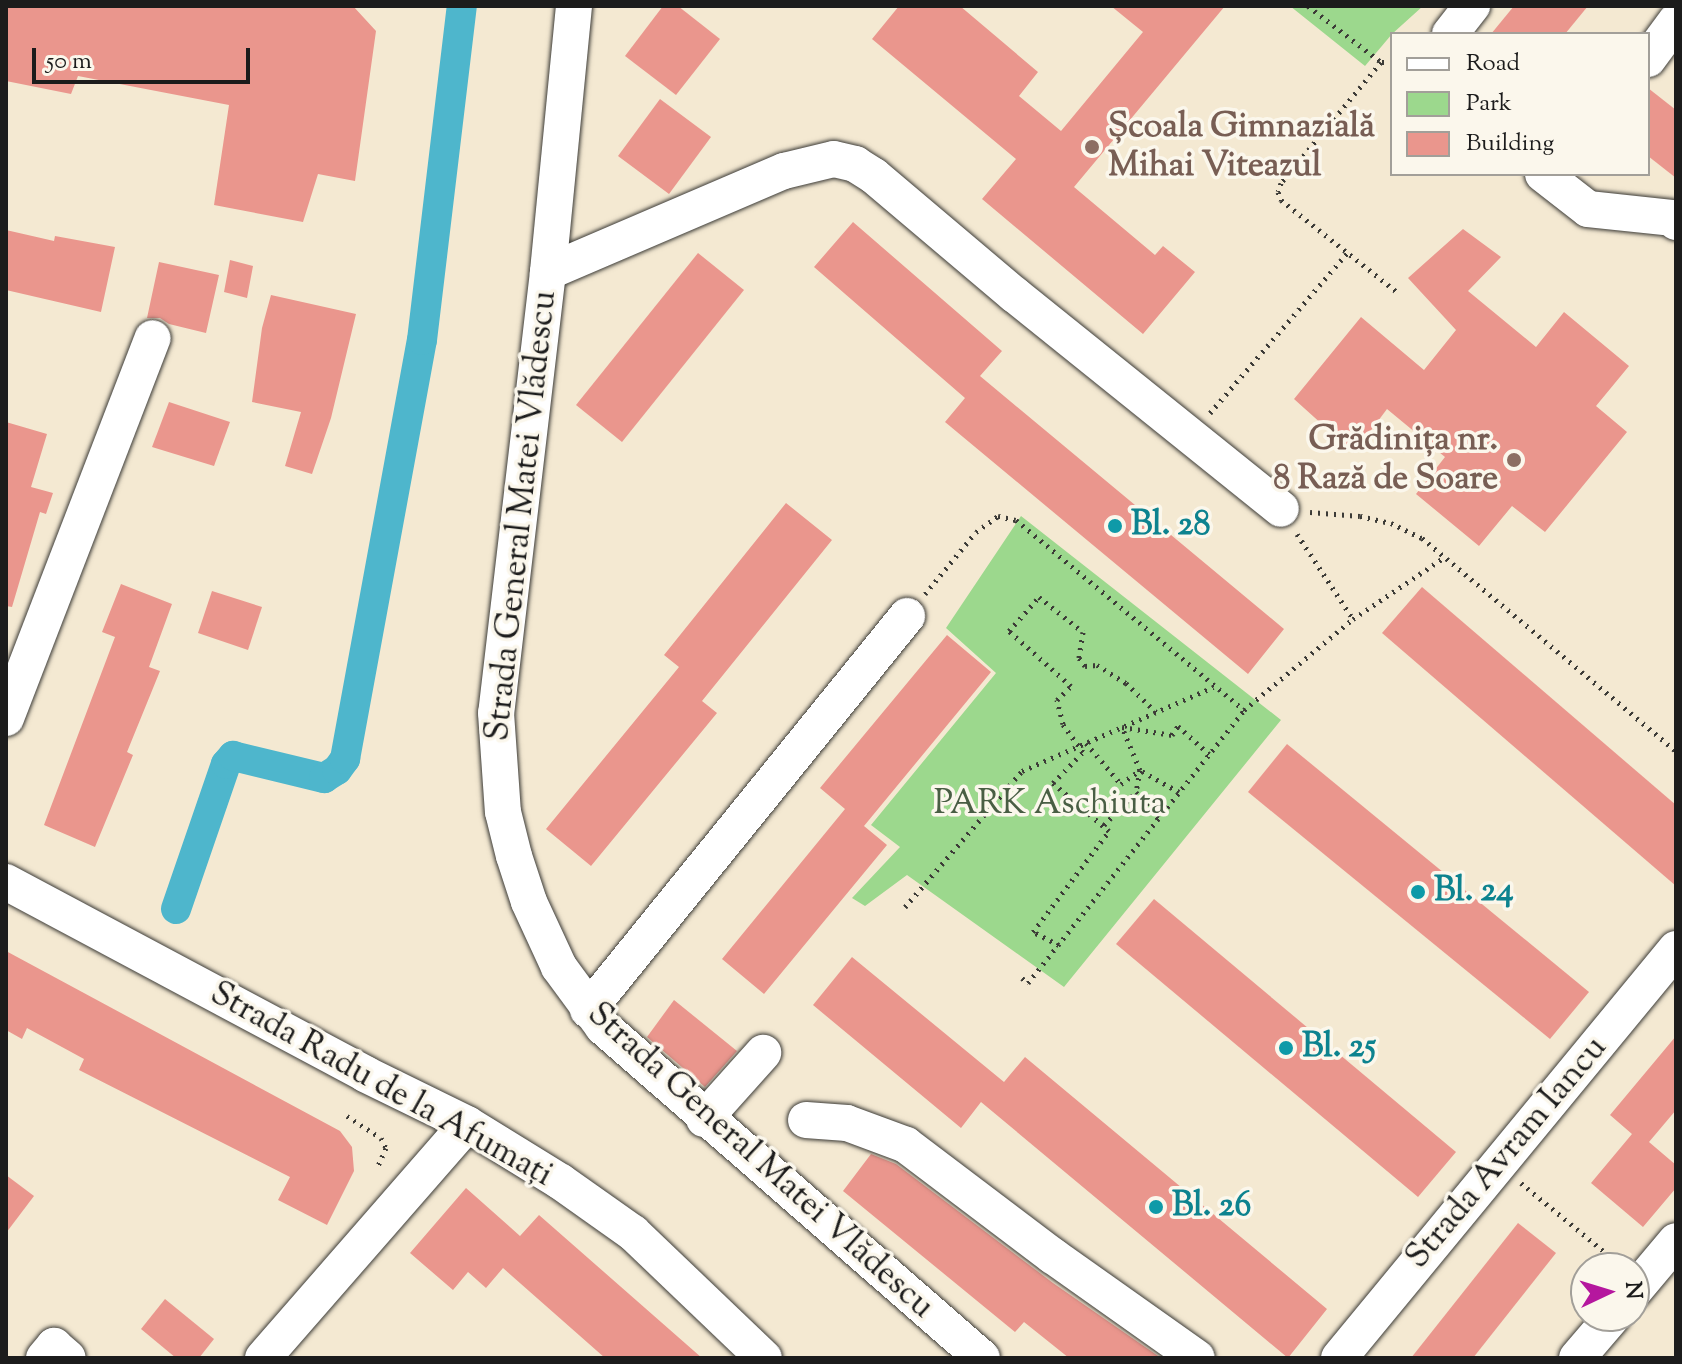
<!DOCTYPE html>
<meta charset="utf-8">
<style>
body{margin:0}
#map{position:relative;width:1682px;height:1364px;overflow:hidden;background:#f4e9d2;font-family:"Sorts Mill Goudy",serif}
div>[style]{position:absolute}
.green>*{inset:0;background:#9cd88d}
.canal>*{height:30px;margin:-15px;padding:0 15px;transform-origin:15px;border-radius:15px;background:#4eb6cc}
.building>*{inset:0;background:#ea968d}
.path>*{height:5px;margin-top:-2.5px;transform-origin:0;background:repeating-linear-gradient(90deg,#3c3b37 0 2px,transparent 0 8px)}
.roads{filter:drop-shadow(0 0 2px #3c3b37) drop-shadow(0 0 2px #3c3b37)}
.minor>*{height:36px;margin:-18px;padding:0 18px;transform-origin:18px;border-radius:18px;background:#fff}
.dots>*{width:22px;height:22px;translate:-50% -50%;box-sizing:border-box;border:4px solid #fbf7ec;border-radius:50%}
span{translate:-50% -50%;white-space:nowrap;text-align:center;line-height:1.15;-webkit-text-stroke:7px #fbf7ec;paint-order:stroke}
.education-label{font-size:34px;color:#785e54;font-weight:700}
.left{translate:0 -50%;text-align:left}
.right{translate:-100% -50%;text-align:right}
.street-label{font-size:34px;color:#1c1c1c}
.culture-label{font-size:34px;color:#0d838f;font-weight:700}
.park-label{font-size:34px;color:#495e44}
.frame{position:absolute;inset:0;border:8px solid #1c1c1c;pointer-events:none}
.legend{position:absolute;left:1390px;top:32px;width:260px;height:144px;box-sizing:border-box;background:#fbf7ec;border:2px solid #a29f99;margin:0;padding:10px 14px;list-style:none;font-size:24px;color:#1c1c1c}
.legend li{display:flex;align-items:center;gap:16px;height:40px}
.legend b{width:40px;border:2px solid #a29f99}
.north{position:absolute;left:1570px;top:1252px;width:80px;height:80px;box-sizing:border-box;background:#fbf7ec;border:2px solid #a29f99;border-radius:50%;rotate:86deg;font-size:22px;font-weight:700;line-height:32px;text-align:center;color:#1c1c1c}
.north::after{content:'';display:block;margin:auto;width:28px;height:36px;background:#b5179e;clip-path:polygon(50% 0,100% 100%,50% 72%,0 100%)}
.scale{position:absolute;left:32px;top:48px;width:218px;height:36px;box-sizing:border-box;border:4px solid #1c1c1c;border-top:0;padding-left:10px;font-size:24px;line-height:28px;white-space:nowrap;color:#1c1c1c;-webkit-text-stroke:6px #fbf7ec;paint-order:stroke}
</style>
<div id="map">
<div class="green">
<div style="clip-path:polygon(1290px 6px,1423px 6px,1392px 34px,1365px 66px)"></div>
<div style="clip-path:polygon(1021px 516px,1281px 720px,1064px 987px,907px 875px,865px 906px,852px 898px,900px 847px,871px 825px,996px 673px,946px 628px)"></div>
</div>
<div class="canal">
<div style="left:176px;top:909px;width:153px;rotate:-71deg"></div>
<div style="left:226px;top:764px;width:11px;rotate:-49deg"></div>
<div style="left:233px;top:756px;width:94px;rotate:13.6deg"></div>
<div style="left:324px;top:778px;width:15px;rotate:-32deg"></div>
<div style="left:337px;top:770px;width:14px;rotate:-54deg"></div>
<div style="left:345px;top:759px;width:426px;rotate:-79.6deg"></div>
<div style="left:422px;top:340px;width:336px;rotate:-83.2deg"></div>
</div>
<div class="building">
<div style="clip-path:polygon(6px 6px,353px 6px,376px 31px,355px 181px,318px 174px,303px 222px,214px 205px,229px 105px,78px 76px,71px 94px,6px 81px)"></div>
<div style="clip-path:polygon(663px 6px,678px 6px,720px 39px,676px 95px,625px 56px)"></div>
<div style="clip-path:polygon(899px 6px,960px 6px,1038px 72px,1019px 96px,1061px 131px,1143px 32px,1111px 6px,1225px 6px,1074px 187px,1155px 255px,1163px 246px,1195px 272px,1143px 334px,982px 199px,1016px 159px,872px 39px)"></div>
<div style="clip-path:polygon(1514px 6px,1588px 6px,1565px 34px,1491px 34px)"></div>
<div style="clip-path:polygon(1648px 88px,1676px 110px,1676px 178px,1648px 156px)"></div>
<div style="clip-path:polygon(660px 99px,711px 137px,669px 194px,618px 156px)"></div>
<div style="clip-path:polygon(853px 222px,1002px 351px,980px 376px,1284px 629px,1248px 674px,945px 422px,965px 398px,814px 267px)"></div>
<div style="clip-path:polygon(1463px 229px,1501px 257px,1468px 291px,1536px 347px,1564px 312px,1629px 366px,1596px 406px,1627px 432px,1545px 532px,1512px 506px,1479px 546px,1416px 494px,1445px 457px,1387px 409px,1354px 453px,1294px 399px,1361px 317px,1424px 370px,1456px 330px,1408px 278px)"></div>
<div style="clip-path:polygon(6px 230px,54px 241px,55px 236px,115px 247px,101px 312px,6px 290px)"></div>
<div style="clip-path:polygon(698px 253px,744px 290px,622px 442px,576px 405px)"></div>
<div style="clip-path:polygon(230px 260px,253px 266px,247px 298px,224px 292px)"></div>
<div style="clip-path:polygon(159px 262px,219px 275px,206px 333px,169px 324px,160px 318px,147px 318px)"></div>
<div style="clip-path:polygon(271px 295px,356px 314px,331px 418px,312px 474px,285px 466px,301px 412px,252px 402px,262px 328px)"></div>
<div style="clip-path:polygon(169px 402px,230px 422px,214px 466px,152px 447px)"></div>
<div style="clip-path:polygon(6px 422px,47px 434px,31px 487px,53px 493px,46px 514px,40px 512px,12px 607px,6px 606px)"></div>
<div style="clip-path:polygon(786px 503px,832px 540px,702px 701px,717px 713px,591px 866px,546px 829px,679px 667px,664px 655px)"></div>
<div style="clip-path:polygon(121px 584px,172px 604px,149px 667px,160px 671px,127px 752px,133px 755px,95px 847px,44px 825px,115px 637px,102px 632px)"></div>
<div style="clip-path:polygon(1422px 587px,1676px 805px,1676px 886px,1382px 633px)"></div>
<div style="clip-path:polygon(212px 591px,262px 607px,248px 650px,198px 633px)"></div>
<div style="clip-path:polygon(947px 635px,991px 672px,864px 826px,887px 845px,764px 994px,722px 959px,845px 809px,820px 788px)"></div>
<div style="clip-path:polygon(1287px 744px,1589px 992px,1550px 1039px,1248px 792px)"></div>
<div style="clip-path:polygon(1154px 899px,1456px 1152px,1418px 1197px,1116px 944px)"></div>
<div style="clip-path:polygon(6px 951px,340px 1131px,352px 1147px,354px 1171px,327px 1225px,278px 1200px,290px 1177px,79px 1070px,84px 1059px,27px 1028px,22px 1039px,6px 1030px)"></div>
<div style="clip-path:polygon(852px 957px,1004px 1082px,1025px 1057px,1327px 1309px,1288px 1358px,981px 1102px,961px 1128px,813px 1005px)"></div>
<div style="clip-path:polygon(674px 1000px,737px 1051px,705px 1087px,647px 1037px)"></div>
<div style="clip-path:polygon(1676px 1036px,1676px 1110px,1649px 1142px,1676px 1165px,1676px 1188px,1643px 1227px,1591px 1183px,1632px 1134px,1610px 1115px)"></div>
<div style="clip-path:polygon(871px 1154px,896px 1164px,1053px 1283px,1161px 1358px,1069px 1358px,1024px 1322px,1015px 1332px,843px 1191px)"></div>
<div style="clip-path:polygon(6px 1175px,34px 1196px,6px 1233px)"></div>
<div style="clip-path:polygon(466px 1188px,520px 1236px,539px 1215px,702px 1358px,605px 1358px,503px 1268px,486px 1288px,468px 1272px,453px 1290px,410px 1253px)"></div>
<div style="clip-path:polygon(1518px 1223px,1556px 1253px,1473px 1358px,1411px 1358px)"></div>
<div style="clip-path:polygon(165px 1299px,214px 1339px,199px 1358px,176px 1358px,141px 1329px)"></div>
</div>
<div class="path">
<div style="left:1308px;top:6px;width:92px;rotate:37.5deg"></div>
<div style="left:1392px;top:62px;width:11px;rotate:180deg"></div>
<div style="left:1381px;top:62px;width:157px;rotate:129.6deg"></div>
<div style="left:1281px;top:183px;width:9px;rotate:108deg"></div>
<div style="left:1278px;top:192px;width:9px;rotate:69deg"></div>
<div style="left:1281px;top:200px;width:148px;rotate:38.4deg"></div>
<div style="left:1210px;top:413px;width:211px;rotate:-49.4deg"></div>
<div style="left:1310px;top:512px;width:50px;rotate:4.6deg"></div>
<div style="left:1360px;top:516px;width:32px;rotate:13deg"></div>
<div style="left:1391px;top:523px;width:34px;rotate:26deg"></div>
<div style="left:1422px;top:538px;width:331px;rotate:40deg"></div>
<div style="left:1297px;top:534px;width:102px;rotate:56.6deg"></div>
<div style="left:925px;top:594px;width:80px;rotate:-50.6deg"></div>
<div style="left:976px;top:532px;width:27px;rotate:-36deg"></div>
<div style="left:998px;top:516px;width:18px;rotate:13deg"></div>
<div style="left:1016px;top:520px;width:297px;rotate:39.8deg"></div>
<div style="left:1086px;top:743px;width:54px;rotate:49.5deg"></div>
<div style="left:1121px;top:784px;width:24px;rotate:-36deg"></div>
<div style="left:1140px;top:770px;width:22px;rotate:100deg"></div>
<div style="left:1136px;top:792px;width:34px;rotate:50deg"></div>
<div style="left:1179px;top:792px;width:45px;rotate:-150.6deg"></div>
<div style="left:1140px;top:770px;width:47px;rotate:-112.7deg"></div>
<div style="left:1122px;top:727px;width:51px;rotate:9.1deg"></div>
<div style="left:1172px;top:735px;width:11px;rotate:-56deg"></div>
<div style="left:1178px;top:726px;width:42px;rotate:42.1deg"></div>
<div style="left:1104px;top:825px;width:46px;rotate:-45.9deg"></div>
<div style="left:905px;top:907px;width:179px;rotate:-49.3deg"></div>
<div style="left:1022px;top:771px;width:209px;rotate:-23.7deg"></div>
<div style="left:1059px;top:945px;width:29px;rotate:-153deg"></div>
<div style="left:1033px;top:932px;width:126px;rotate:-53deg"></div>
<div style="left:1109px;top:831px;width:74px;rotate:-139.4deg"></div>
<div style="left:1053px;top:783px;width:43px;rotate:-45.9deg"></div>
<div style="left:1083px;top:752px;width:34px;rotate:-126deg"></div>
<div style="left:1063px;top:724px;width:25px;rotate:-104deg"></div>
<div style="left:1057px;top:700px;width:20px;rotate:-45deg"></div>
<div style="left:1071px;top:686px;width:83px;rotate:-138.4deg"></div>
<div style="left:1009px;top:631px;width:45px;rotate:-48.6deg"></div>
<div style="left:1039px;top:597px;width:56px;rotate:38.5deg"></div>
<div style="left:1083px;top:632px;width:26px;rotate:99deg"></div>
<div style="left:1079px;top:658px;width:10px;rotate:53deg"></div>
<div style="left:1085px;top:666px;width:12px;rotate:-5deg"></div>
<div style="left:1097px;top:665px;width:34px;rotate:32deg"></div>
<div style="left:1126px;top:683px;width:42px;rotate:44deg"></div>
<div style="left:1022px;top:978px;width:8px;rotate:40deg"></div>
<div style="left:1028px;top:983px;width:348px;rotate:-51.6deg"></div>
<div style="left:1244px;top:710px;width:142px;rotate:-39.9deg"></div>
<div style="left:1353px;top:619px;width:111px;rotate:-34deg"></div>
<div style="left:347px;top:1116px;width:40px;rotate:32.9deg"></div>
<div style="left:381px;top:1138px;width:11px;rotate:63deg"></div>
<div style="left:386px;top:1148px;width:22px;rotate:114deg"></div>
<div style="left:1521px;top:1183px;width:126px;rotate:39.5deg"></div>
</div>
<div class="roads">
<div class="minor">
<div style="left:574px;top:6px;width:267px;rotate:95.6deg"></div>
<div style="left:548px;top:272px;width:444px;rotate:96.7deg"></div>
<div style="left:496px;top:713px;width:99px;rotate:86deg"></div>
<div style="left:503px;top:812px;width:45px;rotate:76deg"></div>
<div style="left:514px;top:856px;width:48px;rotate:71.9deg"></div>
<div style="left:529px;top:902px;width:72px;rotate:65.2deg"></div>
<div style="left:559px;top:967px;width:74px;rotate:53.7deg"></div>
<div style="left:603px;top:1027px;width:503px;rotate:41.13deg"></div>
<div style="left:1450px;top:34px;width:36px;rotate:-52deg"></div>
<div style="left:1648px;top:59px;width:47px;rotate:-53.6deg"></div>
<div style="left:1543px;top:174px;width:57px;rotate:37.9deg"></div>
<div style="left:1588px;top:209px;width:84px;rotate:6.1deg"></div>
<div style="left:1672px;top:218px;width:6px;rotate:45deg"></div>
<div style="left:548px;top:272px;width:257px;rotate:-23.2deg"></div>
<div style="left:784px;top:171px;width:51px;rotate:-13.5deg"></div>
<div style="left:834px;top:159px;width:22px;rotate:13deg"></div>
<div style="left:855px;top:164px;width:22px;rotate:32deg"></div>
<div style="left:874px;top:176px;width:185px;rotate:40.2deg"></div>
<div style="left:1015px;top:295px;width:341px;rotate:38.8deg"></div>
<div style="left:6px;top:718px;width:407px;rotate:-68.9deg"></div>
<div style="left:6px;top:882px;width:407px;rotate:28.1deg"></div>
<div style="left:365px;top:1074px;width:114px;rotate:26.1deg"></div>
<div style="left:467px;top:1124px;width:110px;rotate:31.7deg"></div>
<div style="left:561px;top:1182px;width:88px;rotate:35.3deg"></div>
<div style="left:633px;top:1233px;width:181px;rotate:43.7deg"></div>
<div style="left:588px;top:1010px;width:507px;rotate:-51deg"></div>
<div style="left:704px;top:1119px;width:89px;rotate:-48.2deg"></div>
<div style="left:806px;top:1120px;width:41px;rotate:4.2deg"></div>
<div style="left:847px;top:1123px;width:63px;rotate:20.4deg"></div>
<div style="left:906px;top:1145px;width:184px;rotate:37.1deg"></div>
<div style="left:1053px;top:1256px;width:176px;rotate:35.3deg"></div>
<div style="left:1634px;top:1291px;width:65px;rotate:-50deg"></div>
<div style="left:44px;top:1358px;width:16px;rotate:-50deg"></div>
<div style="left:54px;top:1346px;width:18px;rotate:41deg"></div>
<div style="left:263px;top:1358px;width:310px;rotate:-48.9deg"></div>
<div style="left:1339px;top:1358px;width:530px;rotate:-50.51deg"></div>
<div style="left:1577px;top:1358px;width:55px;rotate:-49.4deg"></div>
</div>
</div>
<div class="dots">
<div style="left:1092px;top:147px;background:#8d6e63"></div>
<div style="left:1514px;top:460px;background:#8d6e63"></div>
<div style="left:1115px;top:526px;background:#0f9aa8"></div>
<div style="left:1418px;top:892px;background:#0f9aa8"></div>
<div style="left:1286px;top:1048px;background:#0f9aa8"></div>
<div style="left:1156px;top:1207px;background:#0f9aa8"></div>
</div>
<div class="education-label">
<span class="left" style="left:1108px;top:147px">Școala Gimnazială<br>Mihai Viteazul</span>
<span class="right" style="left:1498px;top:460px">Grădiniţa nr.<br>8 Rază de Soare</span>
</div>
<div class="street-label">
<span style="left:522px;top:516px;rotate:-84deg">Strada General Matei Vlădescu</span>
<span style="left:381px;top:1085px;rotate:29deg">Strada Radu de la Afumați</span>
<span style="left:1507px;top:1153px;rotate:-50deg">Strada Avram Iancu</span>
<span style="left:760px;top:1161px;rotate:42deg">Strada General Matei Vlădescu</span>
</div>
<div class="culture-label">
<span class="left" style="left:1131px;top:526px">Bl. 28</span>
<span class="left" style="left:1434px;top:892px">Bl. 24</span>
<span class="left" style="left:1302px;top:1048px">Bl. 25</span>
<span class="left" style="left:1172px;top:1207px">Bl. 26</span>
</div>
<div class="park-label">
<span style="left:1050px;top:805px">PARK Aschiuta</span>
</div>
<div class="frame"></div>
<ul class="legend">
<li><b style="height:10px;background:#fff"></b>Road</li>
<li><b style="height:22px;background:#9cd88d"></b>Park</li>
<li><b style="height:22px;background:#ea968d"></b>Building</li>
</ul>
<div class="north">N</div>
<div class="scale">50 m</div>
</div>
